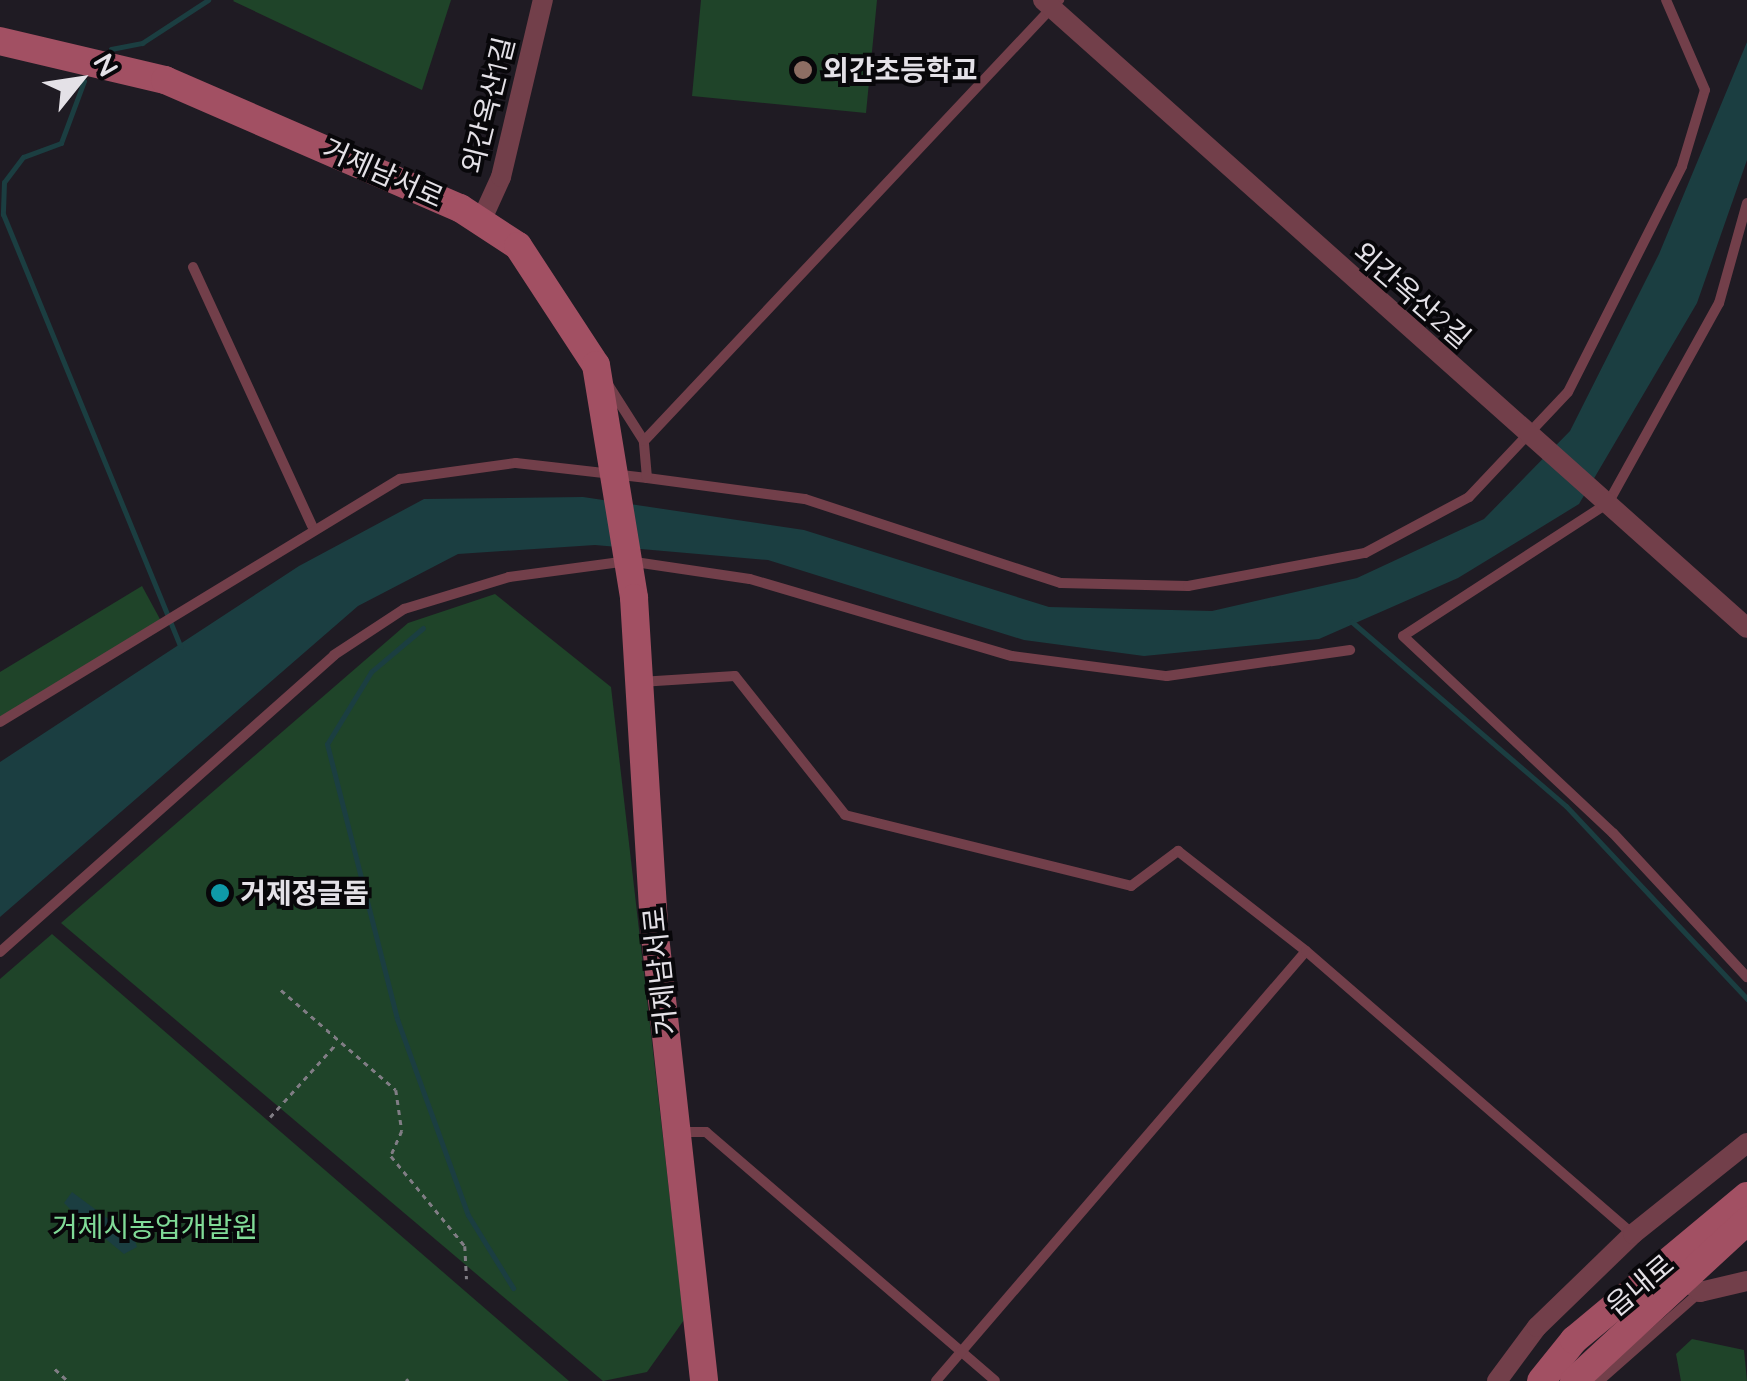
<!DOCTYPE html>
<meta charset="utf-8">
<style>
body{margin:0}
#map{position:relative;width:1747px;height:1381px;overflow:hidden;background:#1f1b23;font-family:Quicksand,"Noto Sans KR",sans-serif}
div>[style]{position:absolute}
.green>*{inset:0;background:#1f4429}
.water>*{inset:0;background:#1b3e41}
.stream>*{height:5px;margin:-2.5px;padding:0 2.5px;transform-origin:2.5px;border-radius:2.5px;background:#1b3e41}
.path>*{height:2.5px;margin-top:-1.25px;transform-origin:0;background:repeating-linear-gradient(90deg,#807d84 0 5px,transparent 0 10px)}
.lane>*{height:10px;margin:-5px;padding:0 5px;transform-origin:5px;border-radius:5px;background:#723f4a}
.street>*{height:20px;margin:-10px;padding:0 10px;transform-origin:10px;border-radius:10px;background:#723f4a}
.secondary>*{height:28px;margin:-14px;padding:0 14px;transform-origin:14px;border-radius:14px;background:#a25063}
.dots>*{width:28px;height:28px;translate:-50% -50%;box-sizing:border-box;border:5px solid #08070a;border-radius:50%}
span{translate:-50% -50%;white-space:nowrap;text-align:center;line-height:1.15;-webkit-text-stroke:8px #08070a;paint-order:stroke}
.poi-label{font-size:28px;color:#e4e1e7;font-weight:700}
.left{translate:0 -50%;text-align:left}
.street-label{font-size:28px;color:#e4e1e7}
.park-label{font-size:28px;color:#80db97}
.north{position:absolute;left:30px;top:30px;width:100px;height:100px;-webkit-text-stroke:8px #08070a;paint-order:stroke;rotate:60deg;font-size:28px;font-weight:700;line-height:40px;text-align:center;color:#e4e1e7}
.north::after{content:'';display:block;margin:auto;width:35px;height:45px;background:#e4e1e7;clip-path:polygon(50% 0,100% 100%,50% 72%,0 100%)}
</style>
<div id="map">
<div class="green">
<div style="clip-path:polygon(451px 0,422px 90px,233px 1px,234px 0)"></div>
<div style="clip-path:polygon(701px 0,877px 0,866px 113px,692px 96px)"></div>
<div style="clip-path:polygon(142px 586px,161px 621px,0 722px,0 672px)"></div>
<div style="clip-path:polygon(495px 594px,611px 687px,684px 1320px,647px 1372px,603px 1381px,61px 923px,408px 623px)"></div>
<div style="clip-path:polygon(52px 934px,569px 1381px,0 1381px,0 979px)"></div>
<div style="clip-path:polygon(1692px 1339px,1744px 1350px,1747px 1381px,1681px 1381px,1676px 1354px)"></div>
</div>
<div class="water">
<div style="clip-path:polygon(1747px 42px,1747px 160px,1697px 303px,1579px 504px,1458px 578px,1319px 639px,1144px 656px,1024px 640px,768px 560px,595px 545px,458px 554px,358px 606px,0 917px,0 762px,299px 566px,424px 499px,583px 497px,804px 530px,1049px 607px,1212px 611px,1357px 578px,1484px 519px,1570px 431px,1659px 254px)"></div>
<div style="clip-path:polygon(72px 1192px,134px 1238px,137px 1247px,124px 1254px,73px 1212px,64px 1203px)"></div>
</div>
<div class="stream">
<div style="left:111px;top:49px;width:32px;rotate:-11deg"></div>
<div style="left:142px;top:43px;width:79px;rotate:-33.1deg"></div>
<div style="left:84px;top:81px;width:66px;rotate:110.4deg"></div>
<div style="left:61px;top:143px;width:40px;rotate:159.8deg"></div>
<div style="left:23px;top:157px;width:31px;rotate:127deg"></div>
<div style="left:4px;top:182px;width:32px;rotate:92deg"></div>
<div style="left:3px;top:214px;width:468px;rotate:67.7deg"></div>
<div style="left:1352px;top:622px;width:282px;rotate:40.7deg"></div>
<div style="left:1566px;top:806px;width:265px;rotate:46.8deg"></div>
<div style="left:423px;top:628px;width:68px;rotate:139.8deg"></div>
<div style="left:371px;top:672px;width:84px;rotate:121.4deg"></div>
<div style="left:327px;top:744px;width:284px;rotate:75.7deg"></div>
<div style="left:397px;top:1019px;width:208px;rotate:70.1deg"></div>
<div style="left:468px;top:1215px;width:86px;rotate:58.3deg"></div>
</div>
<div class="path">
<div style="left:281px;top:990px;width:152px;rotate:41deg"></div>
<div style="left:396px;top:1090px;width:41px;rotate:81.7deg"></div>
<div style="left:402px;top:1131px;width:27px;rotate:114deg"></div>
<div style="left:391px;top:1156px;width:117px;rotate:50.6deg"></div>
<div style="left:465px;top:1246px;width:33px;rotate:87deg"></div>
<div style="left:270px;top:1117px;width:98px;rotate:-47.9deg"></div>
<div style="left:55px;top:1369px;width:18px;rotate:43deg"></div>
<div style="left:406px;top:1381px;width:3px;rotate:-45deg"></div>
</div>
<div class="lane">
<div style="left:1747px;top:203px;width:104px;rotate:105.6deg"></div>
<div style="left:1719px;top:303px;width:229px;rotate:119deg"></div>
<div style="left:1608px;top:503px;width:244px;rotate:147deg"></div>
<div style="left:1403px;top:636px;width:288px;rotate:43.2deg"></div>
<div style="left:1613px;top:833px;width:197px;rotate:47.1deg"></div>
<div style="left:193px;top:267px;width:285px;rotate:65.3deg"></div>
<div style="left:607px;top:383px;width:69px;rotate:57.5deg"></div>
<div style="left:647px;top:478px;width:159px;rotate:7.6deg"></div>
<div style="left:805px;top:499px;width:269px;rotate:18.2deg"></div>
<div style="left:1061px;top:583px;width:127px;rotate:1.4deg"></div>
<div style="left:1188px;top:586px;width:180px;rotate:-10.6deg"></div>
<div style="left:1365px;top:553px;width:118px;rotate:-28.3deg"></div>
<div style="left:1469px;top:497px;width:144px;rotate:-46.7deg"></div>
<div style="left:1568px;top:392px;width:253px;rotate:-63.2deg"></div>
<div style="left:1682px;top:166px;width:79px;rotate:-73.2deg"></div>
<div style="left:1705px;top:90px;width:98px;rotate:-113.4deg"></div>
<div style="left:640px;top:682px;width:95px;rotate:-3.6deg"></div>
<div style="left:735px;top:676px;width:177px;rotate:51.6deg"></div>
<div style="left:845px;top:815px;width:295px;rotate:13.9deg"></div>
<div style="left:1131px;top:886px;width:59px;rotate:-36.7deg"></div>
<div style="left:1178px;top:851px;width:162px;rotate:38deg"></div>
<div style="left:0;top:722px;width:468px;rotate:-31.3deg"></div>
<div style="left:400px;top:479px;width:117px;rotate:-7.9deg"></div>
<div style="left:516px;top:463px;width:132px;rotate:6.5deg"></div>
<div style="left:647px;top:478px;width:37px;rotate:-95deg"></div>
<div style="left:644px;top:441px;width:606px;rotate:-46.74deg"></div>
<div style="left:0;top:952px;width:447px;rotate:-41.6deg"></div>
<div style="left:334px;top:655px;width:84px;rotate:-33.3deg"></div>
<div style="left:404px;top:609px;width:110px;rotate:-16.9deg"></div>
<div style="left:509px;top:577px;width:120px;rotate:-7.7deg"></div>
<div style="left:628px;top:561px;width:123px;rotate:8.4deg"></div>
<div style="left:750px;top:579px;width:273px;rotate:16.4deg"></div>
<div style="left:1012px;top:656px;width:156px;rotate:7.4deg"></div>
<div style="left:1167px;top:676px;width:185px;rotate:-8.1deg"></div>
<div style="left:678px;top:1132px;width:28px"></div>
<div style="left:706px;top:1132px;width:381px;rotate:40.7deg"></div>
<div style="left:936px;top:1381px;width:567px;rotate:-49.29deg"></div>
<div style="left:1306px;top:951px;width:432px;rotate:40.9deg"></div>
<div style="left:1599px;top:1381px;width:135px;rotate:-41.4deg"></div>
</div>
<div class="street">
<div style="left:1043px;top:0;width:943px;rotate:41.73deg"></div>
<div style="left:481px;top:221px;width:48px;rotate:-65.6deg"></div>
<div style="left:501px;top:177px;width:182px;rotate:-76.7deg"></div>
<div style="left:1676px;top:1271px;width:32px;rotate:41deg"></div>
<div style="left:1700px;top:1292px;width:48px;rotate:-13.2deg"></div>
<div style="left:1497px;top:1381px;width:67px;rotate:-53.5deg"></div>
<div style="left:1537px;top:1327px;width:134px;rotate:-44.1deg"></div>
<div style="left:1633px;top:1234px;width:146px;rotate:-38.6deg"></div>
</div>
<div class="secondary">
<div style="left:0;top:41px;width:170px;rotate:13.3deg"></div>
<div style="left:165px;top:80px;width:322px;rotate:23.5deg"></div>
<div style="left:460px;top:208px;width:69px;rotate:33.2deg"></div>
<div style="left:518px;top:246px;width:142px;rotate:56.8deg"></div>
<div style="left:596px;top:365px;width:236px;rotate:80.7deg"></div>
<div style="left:634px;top:598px;width:330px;rotate:86.5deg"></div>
<div style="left:654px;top:927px;width:457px;rotate:83.7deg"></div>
<div style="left:1541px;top:1381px;width:53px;rotate:-51.2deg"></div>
<div style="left:1574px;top:1340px;width:225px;rotate:-39.8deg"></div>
<div style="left:1574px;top:1381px;width:236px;rotate:-42.8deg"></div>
</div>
<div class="dots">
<div style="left:803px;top:70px;background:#8d6e63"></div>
<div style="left:220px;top:893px;background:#0f9aa8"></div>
</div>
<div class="poi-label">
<span class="left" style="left:823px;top:70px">외간초등학교</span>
<span class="left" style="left:240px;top:893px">거제정글돔</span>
</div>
<div class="street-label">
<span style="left:488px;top:105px;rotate:-76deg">외간옥산1길</span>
<span style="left:383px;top:173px;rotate:24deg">거제남서로</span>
<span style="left:1412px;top:295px;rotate:41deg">외간옥산2길</span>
<span style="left:660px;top:971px;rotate:-96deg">거제남서로</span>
<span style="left:1640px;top:1285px;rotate:-40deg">읍내로</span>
</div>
<div class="park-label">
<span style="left:155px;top:1227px">거제시농업개발원</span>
</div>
<div class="north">N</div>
</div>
